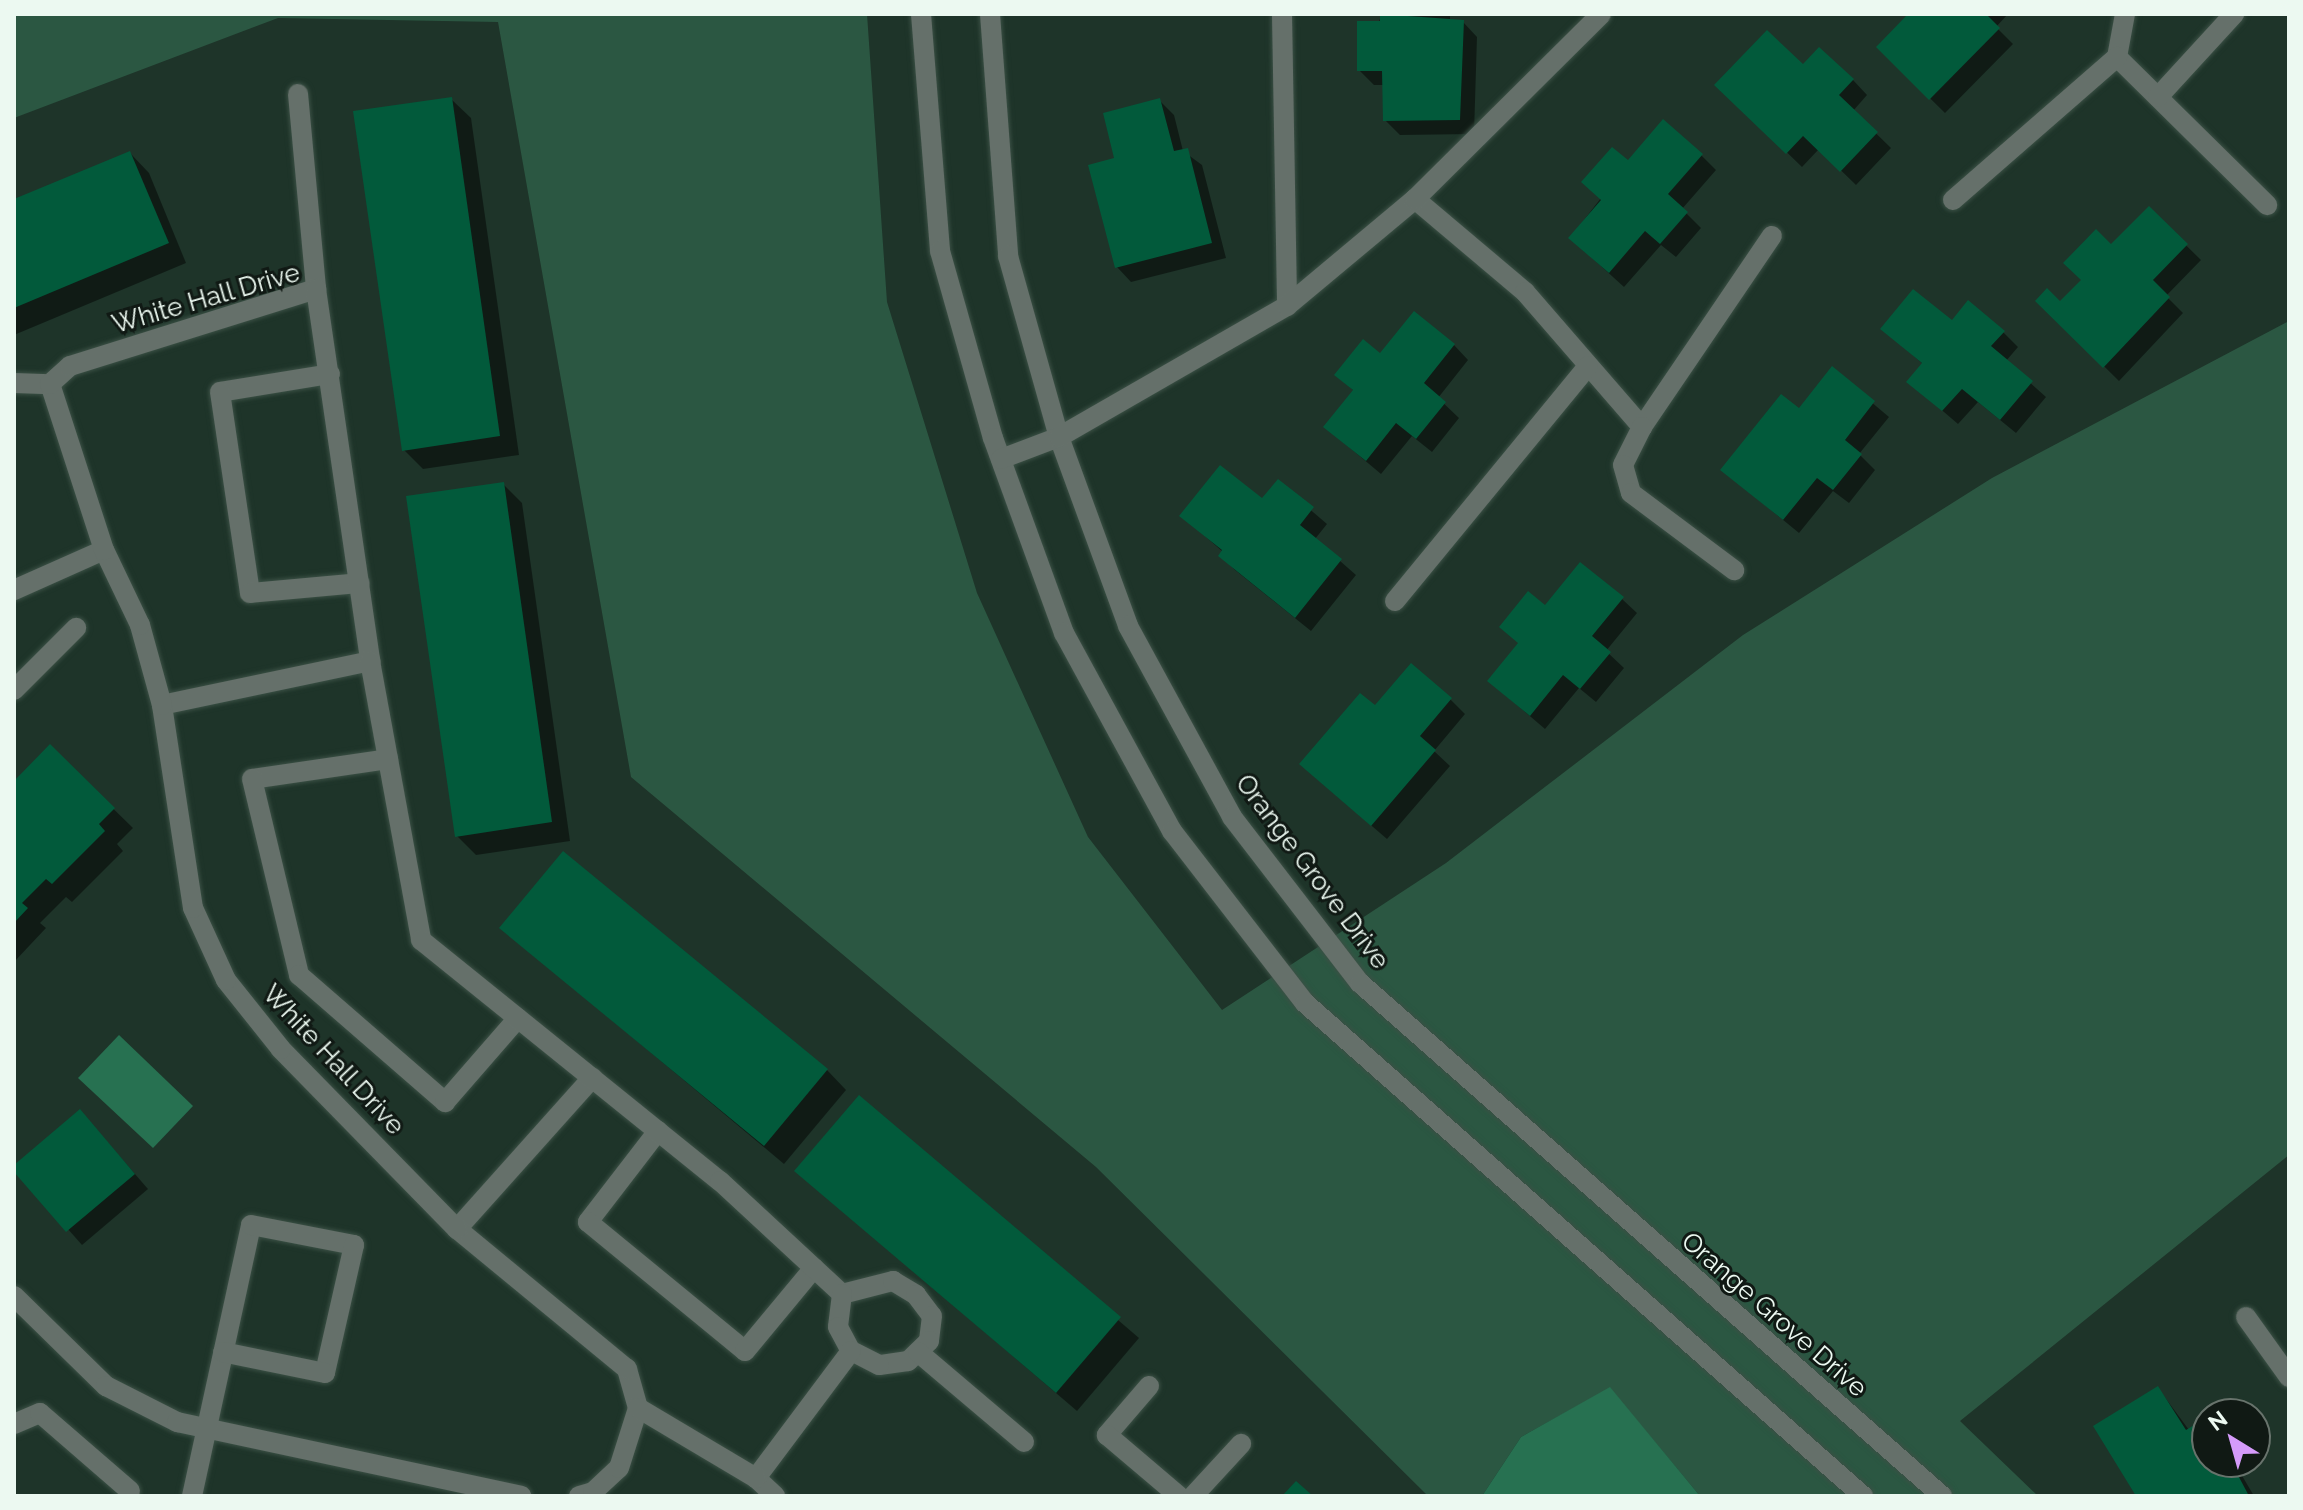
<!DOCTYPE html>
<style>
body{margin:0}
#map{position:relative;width:2303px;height:1510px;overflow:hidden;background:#1e3429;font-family:Raleway,sans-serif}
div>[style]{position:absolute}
.green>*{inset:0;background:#2b5742}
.water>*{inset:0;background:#277151}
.shadow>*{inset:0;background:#0007}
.building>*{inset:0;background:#025a3b}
.roads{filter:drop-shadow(0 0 2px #3b5045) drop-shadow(0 0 2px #3b5045)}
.minor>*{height:20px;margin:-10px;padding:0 10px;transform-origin:10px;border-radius:10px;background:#65706a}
span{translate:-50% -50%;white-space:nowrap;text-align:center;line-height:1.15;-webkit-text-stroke:6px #101914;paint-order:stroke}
.street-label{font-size:26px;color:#ecf9f1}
.frame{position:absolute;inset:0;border:16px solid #ecf9f1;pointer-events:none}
.north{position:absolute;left:2191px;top:1398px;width:80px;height:80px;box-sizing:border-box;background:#101914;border:2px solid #68736c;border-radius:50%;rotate:323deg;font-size:22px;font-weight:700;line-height:32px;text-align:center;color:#ecf9f1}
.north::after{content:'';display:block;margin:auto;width:28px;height:36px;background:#d59bfa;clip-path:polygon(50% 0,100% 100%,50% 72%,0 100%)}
</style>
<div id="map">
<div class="green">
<div style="clip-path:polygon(14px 14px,867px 14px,887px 302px,977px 593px,1088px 837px,1222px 1010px,1446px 863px,1743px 635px,1992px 478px,2289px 321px,2289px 1155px,1960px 1421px,2038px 1496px,1700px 1496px,1610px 1388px,1521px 1437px,1482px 1496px,1428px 1496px,1096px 1167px,631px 777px,498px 22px,278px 18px,14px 118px)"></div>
</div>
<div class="water">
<div style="clip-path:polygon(119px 1035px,193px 1106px,153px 1148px,78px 1078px)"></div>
<div style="clip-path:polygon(1610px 1387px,1700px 1496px,1482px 1496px,1521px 1437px)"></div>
</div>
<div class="shadow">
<div style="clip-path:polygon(1382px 14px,1450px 14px,1450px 22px,1463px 22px,1477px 37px,1474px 134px,1400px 135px,1385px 120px,1384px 85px,1374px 85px,1359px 70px)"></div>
<div style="clip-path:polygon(1911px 14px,2008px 14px,1996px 27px,2013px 44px,1945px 113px,1878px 47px)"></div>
<div style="clip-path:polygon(1803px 67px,1853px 80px,1867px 95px,1853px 111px,1891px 148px,1856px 185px,1819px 149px,1802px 167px,1717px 85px)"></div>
<div style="clip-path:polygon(451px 99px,471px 118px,519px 455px,423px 469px,404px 450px)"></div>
<div style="clip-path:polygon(1159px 100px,1174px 115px,1183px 151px,1202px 165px,1226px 258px,1131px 282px,1117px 267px,1117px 159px)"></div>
<div style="clip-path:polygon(130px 153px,149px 173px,186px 263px,14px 335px,14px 202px)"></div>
<div style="clip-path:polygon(1701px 155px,1716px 170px,1682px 209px,1701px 228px,1676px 257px,1661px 245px,1624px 287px,1570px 238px,1628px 163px)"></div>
<div style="clip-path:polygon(2149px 209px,2201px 260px,2166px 296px,2183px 313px,2119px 381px,2038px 301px,2060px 304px)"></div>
<div style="clip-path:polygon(1952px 322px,2003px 332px,2018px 347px,2006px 361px,2046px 397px,2016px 433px,1978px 402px,1958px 424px,1909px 382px,1923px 364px,1883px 329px)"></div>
<div style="clip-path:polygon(1454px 345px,1468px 360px,1438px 398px,1459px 418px,1432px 452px,1412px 436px,1381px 474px,1325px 427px,1354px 391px,1337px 375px,1381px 356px)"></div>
<div style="clip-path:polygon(1832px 369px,1889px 417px,1859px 454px,1875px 470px,1849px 503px,1833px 491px,1799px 533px,1722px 470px,1799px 411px)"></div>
<div style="clip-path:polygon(1278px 482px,1327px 524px,1315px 539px,1356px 575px,1311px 631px,1235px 570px,1221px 556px,1223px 552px,1182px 516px,1263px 501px)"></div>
<div style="clip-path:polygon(503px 484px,522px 503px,570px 841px,476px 855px,457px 836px)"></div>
<div style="clip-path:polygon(1622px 599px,1637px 613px,1606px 651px,1624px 668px,1596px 702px,1579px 688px,1545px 729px,1489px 681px,1546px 608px)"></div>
<div style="clip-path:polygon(1450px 699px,1465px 714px,1434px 751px,1450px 766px,1387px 839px,1316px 778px,1375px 708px)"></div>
<div style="clip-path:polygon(50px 747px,133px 828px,117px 844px,123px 851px,72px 902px,66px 897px,40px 923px,46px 928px,14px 962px,14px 784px)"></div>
<div style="clip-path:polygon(502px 928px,827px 1070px,846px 1090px,784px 1164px)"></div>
<div style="clip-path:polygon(859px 1098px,1139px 1338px,1077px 1411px,797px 1171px)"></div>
<div style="clip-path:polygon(94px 1127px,148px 1189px,82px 1245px,14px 1168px)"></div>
<div style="clip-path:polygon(2158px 1388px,2189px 1430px,2203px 1421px,2207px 1425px,2207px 1462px,2234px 1462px,2254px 1496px,2138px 1496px)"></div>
</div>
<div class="building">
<div style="clip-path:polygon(1380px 14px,1464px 20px,1460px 120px,1383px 121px,1382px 71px,1357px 71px,1357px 21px,1380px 21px)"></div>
<div style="clip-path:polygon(1908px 14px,1986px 14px,2000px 28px,1929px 100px,1876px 47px)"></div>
<div style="clip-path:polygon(1767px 30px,1803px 64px,1819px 47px,1854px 79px,1839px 95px,1878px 132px,1840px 172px,1803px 136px,1786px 154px,1714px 85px)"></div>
<div style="clip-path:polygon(452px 97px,500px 436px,402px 451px,353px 111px)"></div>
<div style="clip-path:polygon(1160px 98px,1174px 151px,1188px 148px,1212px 243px,1115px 268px,1088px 165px,1114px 158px,1103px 113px)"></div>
<div style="clip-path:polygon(1663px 119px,1703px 154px,1668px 194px,1688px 212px,1660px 244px,1645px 231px,1609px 273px,1568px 238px,1601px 200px,1581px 182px,1612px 147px,1628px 160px)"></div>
<div style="clip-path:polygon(130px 151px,169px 243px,14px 308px,14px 199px)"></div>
<div style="clip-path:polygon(2149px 206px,2188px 244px,2153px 280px,2170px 297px,2103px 368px,2035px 301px,2047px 288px,2060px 301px,2081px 280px,2063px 263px,2096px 229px,2111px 244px)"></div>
<div style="clip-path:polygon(1913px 289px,1952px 320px,1968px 300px,2005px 331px,1991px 346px,2033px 381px,2000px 420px,1962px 389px,1942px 411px,1906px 382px,1922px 363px,1880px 329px)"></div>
<div style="clip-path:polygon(1414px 311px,1455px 344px,1424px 383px,1446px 402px,1416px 439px,1396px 423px,1366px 461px,1323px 427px,1353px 390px,1334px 375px,1363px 339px,1380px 353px)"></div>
<div style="clip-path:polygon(1832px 366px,1875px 401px,1845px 440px,1862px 454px,1833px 490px,1817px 478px,1783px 520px,1720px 470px,1781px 394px,1799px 408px)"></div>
<div style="clip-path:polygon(1220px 465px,1262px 498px,1278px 479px,1314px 507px,1300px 525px,1342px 559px,1295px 618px,1218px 556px,1222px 550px,1179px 516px)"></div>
<div style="clip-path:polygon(504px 482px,552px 822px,455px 837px,406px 496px)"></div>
<div style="clip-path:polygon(1580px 562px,1624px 597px,1592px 636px,1611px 652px,1580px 689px,1563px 675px,1530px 716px,1487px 681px,1518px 643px,1499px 627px,1528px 591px,1545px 605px)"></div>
<div style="clip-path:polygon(1411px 663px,1452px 698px,1420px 736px,1436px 750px,1371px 826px,1299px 764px,1360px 693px,1375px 705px)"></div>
<div style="clip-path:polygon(50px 744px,115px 808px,99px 824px,105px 831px,52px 884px,46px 879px,22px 903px,28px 908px,14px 923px,14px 781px)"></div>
<div style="clip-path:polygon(563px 851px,828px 1069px,764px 1146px,499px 928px)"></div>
<div style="clip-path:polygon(859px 1095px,1121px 1317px,1056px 1393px,794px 1171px)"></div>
<div style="clip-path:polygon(80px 1109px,135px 1174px,66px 1232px,14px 1172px,14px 1165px)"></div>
<div style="clip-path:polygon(2158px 1386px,2186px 1430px,2204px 1419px,2207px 1462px,2231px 1462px,2249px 1496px,2136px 1496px,2093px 1426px)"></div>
<div style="clip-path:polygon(1296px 1481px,1313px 1496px,1282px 1496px)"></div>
</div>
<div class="roads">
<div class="minor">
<div style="left:921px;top:14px;width:238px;rotate:85.4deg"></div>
<div style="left:940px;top:251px;width:194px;rotate:74.2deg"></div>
<div style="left:993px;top:438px;width:208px;rotate:70deg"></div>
<div style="left:1064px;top:633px;width:226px;rotate:61.4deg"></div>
<div style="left:1172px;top:831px;width:217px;rotate:52.3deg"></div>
<div style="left:1305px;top:1003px;width:745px;rotate:41.46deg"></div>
<div style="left:990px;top:14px;width:243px;rotate:85.7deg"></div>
<div style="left:1008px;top:256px;width:188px;rotate:74.3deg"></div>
<div style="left:1059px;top:437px;width:201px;rotate:69.9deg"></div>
<div style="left:1128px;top:626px;width:217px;rotate:61.4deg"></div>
<div style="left:1232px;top:817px;width:210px;rotate:52.4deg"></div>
<div style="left:1360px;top:983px;width:776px;rotate:41.39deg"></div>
<div style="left:1282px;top:14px;width:292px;rotate:89deg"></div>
<div style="left:2125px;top:14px;width:44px;rotate:100.5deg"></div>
<div style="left:2117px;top:57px;width:211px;rotate:44.6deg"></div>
<div style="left:298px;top:94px;width:196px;rotate:84.7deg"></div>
<div style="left:2158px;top:97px;width:113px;rotate:-47.5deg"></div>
<div style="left:1415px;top:199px;width:144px;rotate:40.2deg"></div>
<div style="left:1525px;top:292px;width:179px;rotate:49.1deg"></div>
<div style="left:1642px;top:427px;width:231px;rotate:-55.8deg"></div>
<div style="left:1953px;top:200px;width:218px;rotate:-41.1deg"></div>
<div style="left:330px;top:374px;width:111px;rotate:170.7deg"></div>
<div style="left:220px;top:392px;width:203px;rotate:81.5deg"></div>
<div style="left:250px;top:593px;width:110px;rotate:-5.2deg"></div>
<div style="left:14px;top:383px;width:36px;rotate:2deg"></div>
<div style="left:1642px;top:427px;width:42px;rotate:116.6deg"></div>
<div style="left:1623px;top:465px;width:29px;rotate:74deg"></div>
<div style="left:1631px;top:493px;width:129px;rotate:36.8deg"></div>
<div style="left:1001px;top:459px;width:62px;rotate:-20.8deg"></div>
<div style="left:1059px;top:437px;width:263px;rotate:-29.9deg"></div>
<div style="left:1287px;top:306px;width:167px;rotate:-39.9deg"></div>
<div style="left:1415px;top:199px;width:262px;rotate:-44.8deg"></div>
<div style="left:14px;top:590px;width:98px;rotate:-24deg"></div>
<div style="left:1395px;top:601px;width:304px;rotate:-50.6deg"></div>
<div style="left:14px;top:690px;width:88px;rotate:-45deg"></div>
<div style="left:162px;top:705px;width:213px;rotate:-11.9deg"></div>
<div style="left:388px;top:759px;width:137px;rotate:171.6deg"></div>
<div style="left:252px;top:779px;width:202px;rotate:76.5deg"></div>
<div style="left:299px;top:975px;width:194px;rotate:41deg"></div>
<div style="left:445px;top:1102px;width:111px;rotate:-49deg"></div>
<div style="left:658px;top:1131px;width:115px;rotate:127.6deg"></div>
<div style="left:588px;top:1222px;width:203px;rotate:39.4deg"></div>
<div style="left:745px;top:1351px;width:108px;rotate:-50.3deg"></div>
<div style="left:457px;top:1229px;width:203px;rotate:-48.2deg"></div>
<div style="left:842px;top:1294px;width:53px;rotate:-14.3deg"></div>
<div style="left:893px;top:1281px;width:27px;rotate:31deg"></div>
<div style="left:916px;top:1295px;width:26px;rotate:53deg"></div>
<div style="left:932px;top:1316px;width:25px;rotate:97deg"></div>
<div style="left:929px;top:1341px;width:29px;rotate:136deg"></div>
<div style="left:908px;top:1361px;width:29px;rotate:172deg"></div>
<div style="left:879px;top:1365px;width:31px;rotate:-153deg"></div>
<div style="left:14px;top:1296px;width:129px;rotate:44.4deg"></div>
<div style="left:106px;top:1386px;width:80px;rotate:26.9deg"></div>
<div style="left:177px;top:1422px;width:352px;rotate:12.1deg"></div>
<div style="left:2246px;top:1317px;width:74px;rotate:54.4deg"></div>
<div style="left:918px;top:1352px;width:139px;rotate:40.3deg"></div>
<div style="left:1149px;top:1386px;width:65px;rotate:130.6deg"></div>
<div style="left:1107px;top:1435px;width:94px;rotate:40.3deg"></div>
<div style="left:14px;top:1424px;width:28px;rotate:-23deg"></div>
<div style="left:40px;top:1413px;width:119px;rotate:40.9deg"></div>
<div style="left:756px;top:1478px;width:26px;rotate:43deg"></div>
<div style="left:192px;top:1496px;width:277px;rotate:-77.7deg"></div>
<div style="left:251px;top:1225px;width:105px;rotate:11deg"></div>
<div style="left:354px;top:1245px;width:131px;rotate:102.8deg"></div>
<div style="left:325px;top:1373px;width:104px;rotate:-168.4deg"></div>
<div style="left:579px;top:1496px;width:15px;rotate:-16deg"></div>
<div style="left:593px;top:1492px;width:35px;rotate:-43deg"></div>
<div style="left:619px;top:1468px;width:63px;rotate:-72.4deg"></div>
<div style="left:638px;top:1408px;width:41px;rotate:-105.8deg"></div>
<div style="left:627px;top:1369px;width:220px;rotate:-140.5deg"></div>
<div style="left:457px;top:1229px;width:252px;rotate:-134.4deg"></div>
<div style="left:281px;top:1049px;width:88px;rotate:-128.6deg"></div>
<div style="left:226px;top:980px;width:79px;rotate:-114.6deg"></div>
<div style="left:193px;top:908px;width:205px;rotate:-98.7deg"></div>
<div style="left:162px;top:705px;width:83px;rotate:-105.4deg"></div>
<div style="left:140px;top:625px;width:83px;rotate:-115.6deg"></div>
<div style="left:104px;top:550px;width:175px;rotate:-108deg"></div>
<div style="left:50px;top:384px;width:27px;rotate:-42deg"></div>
<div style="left:70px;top:366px;width:258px;rotate:-17.4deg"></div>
<div style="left:316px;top:289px;width:376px;rotate:81.7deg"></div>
<div style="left:370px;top:661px;width:284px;rotate:79.6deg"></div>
<div style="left:421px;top:940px;width:384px;rotate:38.9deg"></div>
<div style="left:720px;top:1181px;width:166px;rotate:42.8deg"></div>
<div style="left:842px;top:1294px;width:33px;rotate:97deg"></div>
<div style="left:838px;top:1327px;width:27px;rotate:62deg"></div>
<div style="left:851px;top:1351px;width:159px;rotate:126.8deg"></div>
<div style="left:756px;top:1478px;width:137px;rotate:-149.3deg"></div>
<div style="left:1193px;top:1496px;width:71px;rotate:-47.3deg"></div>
</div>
</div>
<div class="street-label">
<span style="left:206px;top:299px;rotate:-16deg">White Hall Drive</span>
<span style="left:1312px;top:872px;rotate:53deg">Orange Grove Drive</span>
<span style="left:333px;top:1060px;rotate:47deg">White Hall Drive</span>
<span style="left:1774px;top:1315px;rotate:41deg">Orange Grove Drive</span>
</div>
<div class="frame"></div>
<div class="north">N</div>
</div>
